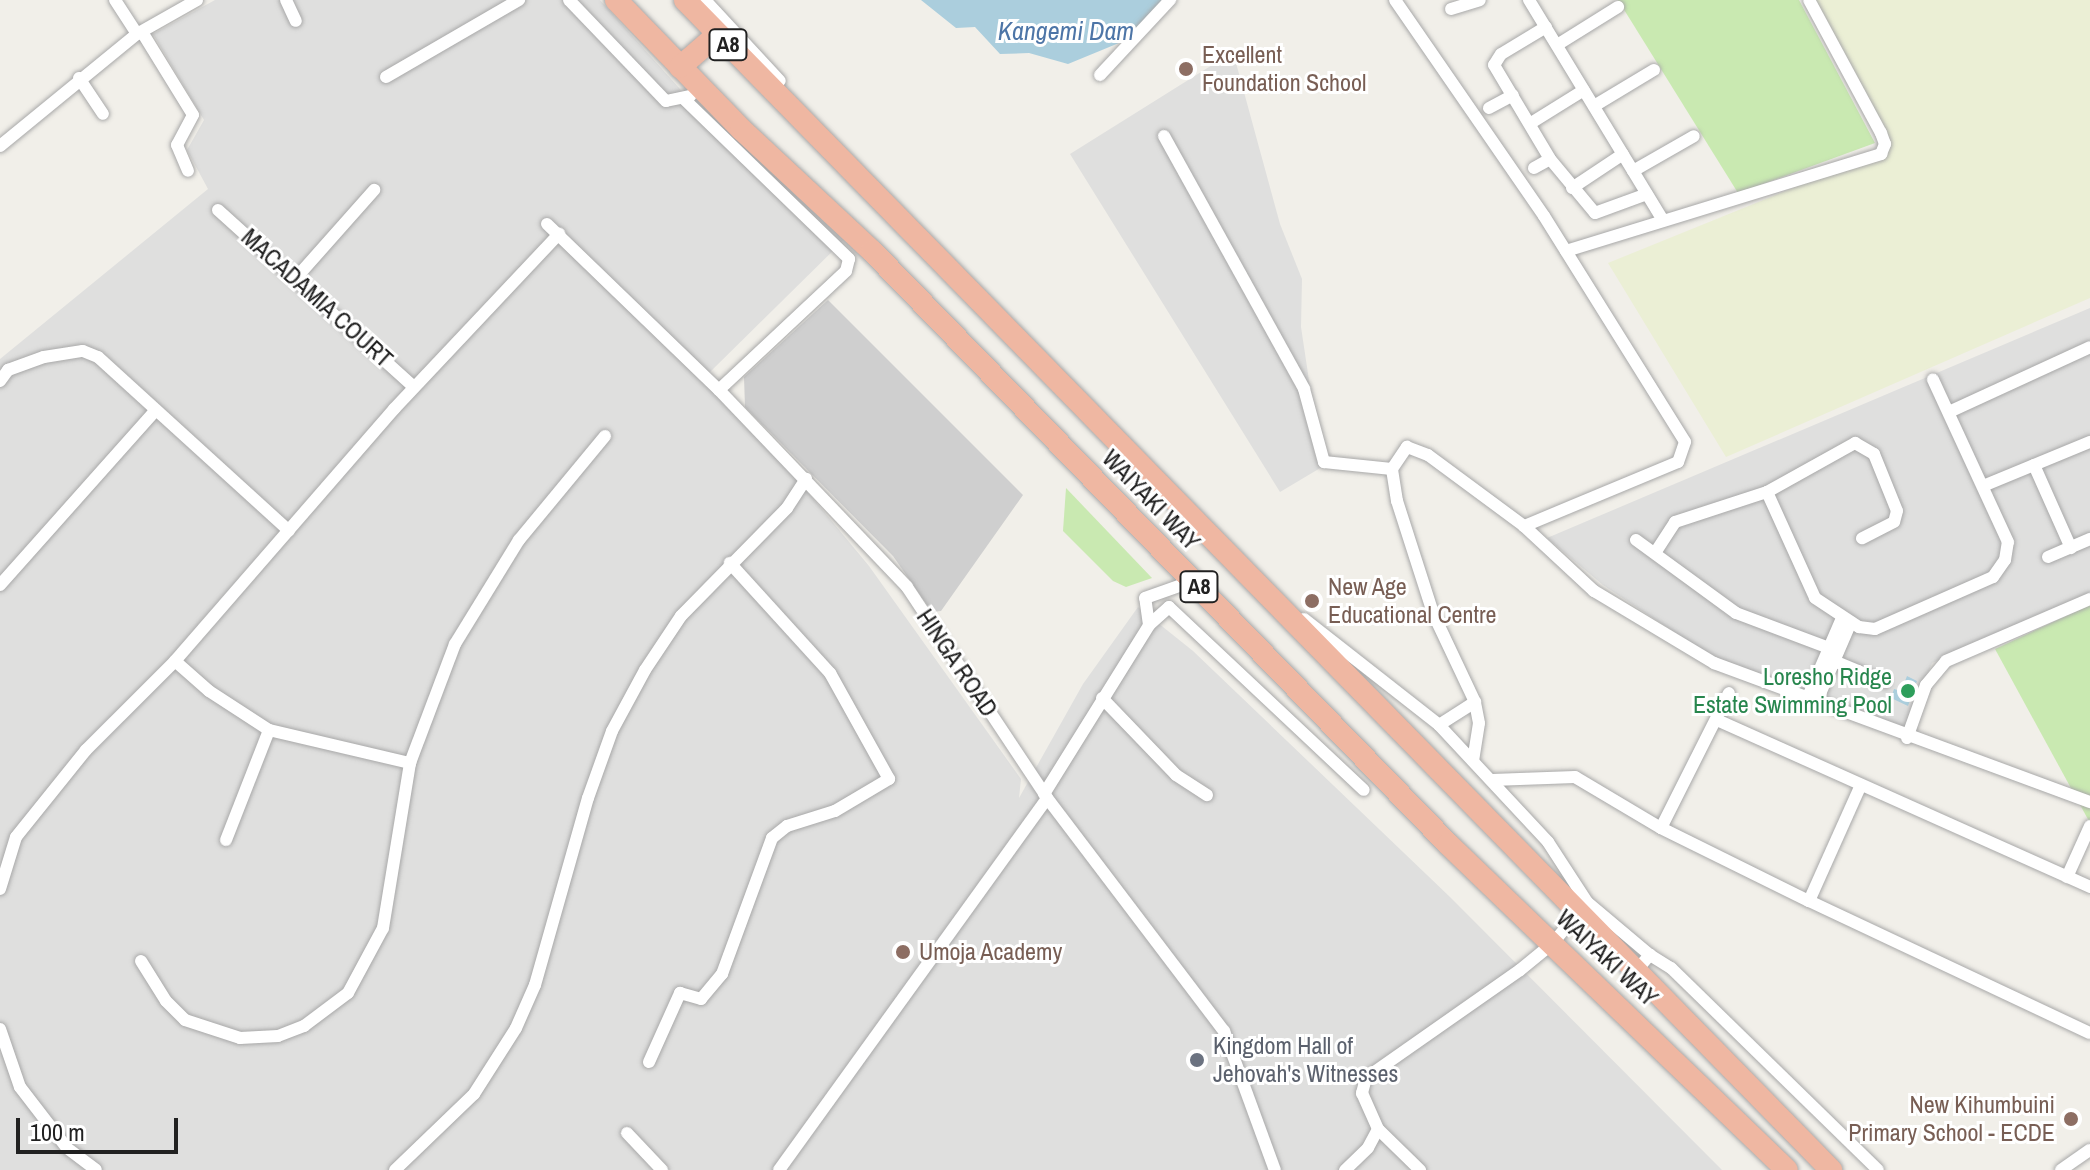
<!DOCTYPE html>
<style>
body{margin:0}
#map{position:relative;width:2090px;height:1170px;overflow:hidden;background:#f1efe9;font-family:"Archivo Narrow",sans-serif}
div>[style]{position:absolute}
.residential>*{inset:0;background:#dfdfde}
.religious>*{inset:0;background:#cfcfcf}
.farmland>*{inset:0;background:#ebefd5}
.grass>*{inset:0;background:#c9e9b1}
.water>*{inset:0;background:#abcedd}
.roads{filter:drop-shadow(0 0 2px #a8a8a8) drop-shadow(0 0 2px #a8a8a8)}
.minor>*{height:12px;margin:-6px;padding:0 6px;transform-origin:6px;border-radius:6px;background:#fff}
.trunk>*{height:22px;margin:-11px;padding:0 11px;transform-origin:11px;border-radius:11px;background:#efb7a2}
.dots>*{width:22px;height:22px;translate:-50% -50%;box-sizing:border-box;border:4px solid #fff;border-radius:50%}
span{translate:-50% -50%;white-space:nowrap;text-align:center;line-height:1.15;-webkit-text-stroke:6px #fff;paint-order:stroke}
.shield-label span{padding:2px 6px;background:#fff;border:2px solid;border-radius:6px;-webkit-text-stroke-width:0}
.shield-label{font-size:22px;color:#212121;font-weight:700}
.education-label{font-size:24px;color:#785e54}
.left{translate:0 -50%;text-align:left}
.right{translate:-100% -50%;text-align:right}
.street-label{font-size:24px;color:#212121}
.leisure-label{font-size:24px;color:#27864d}
.worship-label{font-size:24px;color:#5b616d}
.water-label{font-size:26px;color:#4d75a7;font-style:italic}
.scale{position:absolute;left:16px;top:1118px;width:162px;height:36px;box-sizing:border-box;border:4px solid #212121;border-top:0;padding-left:10px;font-size:24px;line-height:28px;white-space:nowrap;color:#212121;-webkit-text-stroke:6px #fff;paint-order:stroke}
</style>
<div id="map">
<div class="residential">
<div style="clip-path:polygon(215px 0,600px 0,724px 138px,813px 205px,846px 238px,709px 373px,869px 566px,1021px 779px,1019px 798px,1083px 684px,1138px 607px,1193px 651px,1450px 897px,1722px 1170px,0 1170px,0 359px,208px 189px,187px 150px,204px 120px,153px 34px)"></div>
<div style="clip-path:polygon(1233px 52px,1280px 224px,1302px 279px,1301px 327px,1322px 467px,1280px 492px,1070px 154px)"></div>
<div style="clip-path:polygon(2090px 308px,2090px 595px,1932px 663px,1905px 731px,1718px 661px,1603px 585px,1547px 538px)"></div>
</div>
<div class="religious">
<div style="clip-path:polygon(828px 300px,1023px 495px,941px 611px,932px 612px,893px 556px,745px 407px,744px 377px)"></div>
</div>
<div class="farmland">
<div style="clip-path:polygon(1810px 0,2090px 0,2090px 298px,1726px 457px,1608px 263px,1889px 149px)"></div>
</div>
<div class="grass">
<div style="clip-path:polygon(1618px 0,1799px 0,1875px 143px,1738px 193px)"></div>
<div style="clip-path:polygon(1066px 488px,1152px 578px,1126px 587px,1113px 581px,1063px 531px)"></div>
<div style="clip-path:polygon(2090px 605px,2090px 823px,1995px 649px)"></div>
</div>
<div class="water">
<div style="clip-path:polygon(921px 0,1168px 0,1119px 43px,1068px 64px,1029px 53px,1000px 54px,975px 27px,956px 28px)"></div>
<div style="clip-path:polygon(1907px 676px,1917px 681px,1908px 706px,1891px 698px,1894px 689px,1901px 691px)"></div>
</div>
<div class="roads">
<div class="minor">
<div style="left:115px;top:0;width:40px;rotate:57.1deg"></div>
<div style="left:286px;top:0;width:23px;rotate:65deg"></div>
<div style="left:569px;top:0;width:140px;rotate:46.2deg"></div>
<div style="left:666px;top:101px;width:25px;rotate:-12deg"></div>
<div style="left:705px;top:0;width:110px;rotate:47.2deg"></div>
<div style="left:1395px;top:0;width:262px;rotate:55.4deg"></div>
<div style="left:1544px;top:216px;width:266px;rotate:58deg"></div>
<div style="left:1685px;top:442px;width:21px;rotate:109deg"></div>
<div style="left:1678px;top:462px;width:167px;rotate:157.4deg"></div>
<div style="left:1529px;top:0;width:258px;rotate:58.7deg"></div>
<div style="left:1451px;top:9px;width:30px;rotate:-17deg"></div>
<div style="left:1546px;top:27px;width:52px;rotate:149deg"></div>
<div style="left:1501px;top:54px;width:13px;rotate:122deg"></div>
<div style="left:1494px;top:65px;width:109px;rotate:59.2deg"></div>
<div style="left:1550px;top:159px;width:70px;rotate:50.2deg"></div>
<div style="left:1595px;top:213px;width:55px;rotate:-20.1deg"></div>
<div style="left:142px;top:32px;width:97px;rotate:58.4deg"></div>
<div style="left:193px;top:115px;width:34px;rotate:118deg"></div>
<div style="left:177px;top:145px;width:28px;rotate:67deg"></div>
<div style="left:1557px;top:45px;width:72px;rotate:-31.9deg"></div>
<div style="left:1100px;top:75px;width:103px;rotate:-47deg"></div>
<div style="left:386px;top:77px;width:154px;rotate:-30.1deg"></div>
<div style="left:79px;top:78px;width:43px;rotate:56.3deg"></div>
<div style="left:684px;top:99px;width:230px;rotate:44.1deg"></div>
<div style="left:849px;top:259px;width:12px;rotate:104deg"></div>
<div style="left:846px;top:271px;width:174px;rotate:136.9deg"></div>
<div style="left:1594px;top:106px;width:70px;rotate:-31deg"></div>
<div style="left:1489px;top:108px;width:27px;rotate:-28deg"></div>
<div style="left:1531px;top:123px;width:62px;rotate:-31.9deg"></div>
<div style="left:1164px;top:136px;width:289px;rotate:61deg"></div>
<div style="left:1304px;top:389px;width:76px;rotate:74.7deg"></div>
<div style="left:1324px;top:462px;width:68px;rotate:5.9deg"></div>
<div style="left:0;top:146px;width:177px;rotate:-39.3deg"></div>
<div style="left:137px;top:34px;width:69px;rotate:-29.5deg"></div>
<div style="left:1534px;top:168px;width:18px;rotate:-29deg"></div>
<div style="left:1633px;top:171px;width:70px;rotate:-29.8deg"></div>
<div style="left:1572px;top:188px;width:61px;rotate:-33.7deg"></div>
<div style="left:218px;top:210px;width:264px;rotate:42.1deg"></div>
<div style="left:547px;top:224px;width:239px;rotate:44deg"></div>
<div style="left:719px;top:390px;width:272px;rotate:46.3deg"></div>
<div style="left:907px;top:587px;width:253px;rotate:56.4deg"></div>
<div style="left:1047px;top:798px;width:293px;rotate:52.8deg"></div>
<div style="left:1224px;top:1031px;width:148px;rotate:69.9deg"></div>
<div style="left:1566px;top:251px;width:330px;rotate:-17.1deg"></div>
<div style="left:1881px;top:154px;width:11px;rotate:-68deg"></div>
<div style="left:1885px;top:144px;width:12px;rotate:-110deg"></div>
<div style="left:1881px;top:133px;width:151px;rotate:-118.4deg"></div>
<div style="left:296px;top:278px;width:118px;rotate:-48.4deg"></div>
<div style="left:0;top:381px;width:14px;rotate:-54deg"></div>
<div style="left:8px;top:370px;width:38px;rotate:-20deg"></div>
<div style="left:44px;top:357px;width:39px;rotate:-9deg"></div>
<div style="left:83px;top:351px;width:16px;rotate:22deg"></div>
<div style="left:98px;top:357px;width:258px;rotate:42.3deg"></div>
<div style="left:1949px;top:412px;width:155px;rotate:-24.7deg"></div>
<div style="left:2034px;top:465px;width:91px;rotate:66deg"></div>
<div style="left:1983px;top:486px;width:116px;rotate:-22.4deg"></div>
<div style="left:1767px;top:492px;width:116px;rotate:65.6deg"></div>
<div style="left:1815px;top:598px;width:53px;rotate:33.4deg"></div>
<div style="left:1859px;top:627px;width:16px;rotate:7deg"></div>
<div style="left:1875px;top:629px;width:129px;rotate:-23.8deg"></div>
<div style="left:1993px;top:577px;width:21px;rotate:-55deg"></div>
<div style="left:2005px;top:560px;width:18px;rotate:-81deg"></div>
<div style="left:2008px;top:542px;width:179px;rotate:-114.8deg"></div>
<div style="left:1636px;top:540px;width:124px;rotate:36.1deg"></div>
<div style="left:1736px;top:613px;width:99px;rotate:20.6deg"></div>
<div style="left:1655px;top:553px;width:37px;rotate:-57deg"></div>
<div style="left:1675px;top:522px;width:97px;rotate:-18.1deg"></div>
<div style="left:1767px;top:492px;width:101px;rotate:-29.1deg"></div>
<div style="left:1855px;top:443px;width:22px;rotate:30deg"></div>
<div style="left:1874px;top:454px;width:61px;rotate:68deg"></div>
<div style="left:1897px;top:511px;width:11px;rotate:105deg"></div>
<div style="left:1894px;top:522px;width:36px;rotate:153deg"></div>
<div style="left:2048px;top:557px;width:46px;rotate:-23.2deg"></div>
<div style="left:0;top:585px;width:234px;rotate:-48.3deg"></div>
<div style="left:1304px;top:619px;width:172px;rotate:38.1deg"></div>
<div style="left:1439px;top:725px;width:160px;rotate:47deg"></div>
<div style="left:1548px;top:842px;width:72px;rotate:57deg"></div>
<div style="left:1587px;top:902px;width:53px;rotate:129.7deg"></div>
<div style="left:1553px;top:943px;width:43px;rotate:140.7deg"></div>
<div style="left:1520px;top:970px;width:188px;rotate:145deg"></div>
<div style="left:1366px;top:1078px;width:16px;rotate:105deg"></div>
<div style="left:1362px;top:1093px;width:39px;rotate:66deg"></div>
<div style="left:1378px;top:1129px;width:21px;rotate:118deg"></div>
<div style="left:1368px;top:1148px;width:32px;rotate:136deg"></div>
<div style="left:1149px;top:625px;width:27px;rotate:-98deg"></div>
<div style="left:1145px;top:598px;width:51px;rotate:-19.5deg"></div>
<div style="left:175px;top:661px;width:45px;rotate:41.4deg"></div>
<div style="left:209px;top:691px;width:72px;rotate:33deg"></div>
<div style="left:269px;top:730px;width:145px;rotate:13.2deg"></div>
<div style="left:1834px;top:661px;width:55px;rotate:22.4deg"></div>
<div style="left:1102px;top:698px;width:107px;rotate:46.1deg"></div>
<div style="left:1176px;top:775px;width:37px;rotate:33deg"></div>
<div style="left:1807px;top:699px;width:88px;rotate:-66.6deg"></div>
<div style="left:1816px;top:703px;width:88px;rotate:-66.6deg"></div>
<div style="left:1717px;top:720px;width:409px;rotate:24.1deg"></div>
<div style="left:1439px;top:725px;width:43px;rotate:-32.6deg"></div>
<div style="left:1907px;top:738px;width:56px;rotate:-70.3deg"></div>
<div style="left:1926px;top:685px;width:31px;rotate:-50deg"></div>
<div style="left:1946px;top:661px;width:157px;rotate:-23.3deg"></div>
<div style="left:1473px;top:761px;width:38px;rotate:-81deg"></div>
<div style="left:1479px;top:723px;width:21px;rotate:-101deg"></div>
<div style="left:1475px;top:702px;width:98px;rotate:-115.3deg"></div>
<div style="left:1433px;top:613px;width:118px;rotate:-107.8deg"></div>
<div style="left:1397px;top:501px;width:32px;rotate:-99deg"></div>
<div style="left:1392px;top:469px;width:27px;rotate:-56deg"></div>
<div style="left:1407px;top:447px;width:22px;rotate:21deg"></div>
<div style="left:1428px;top:455px;width:119px;rotate:36.5deg"></div>
<div style="left:1524px;top:526px;width:96px;rotate:42.9deg"></div>
<div style="left:1594px;top:591px;width:140px;rotate:31deg"></div>
<div style="left:1714px;top:663px;width:401px;rotate:20.3deg"></div>
<div style="left:1492px;top:780px;width:83px;rotate:-2.1deg"></div>
<div style="left:1575px;top:777px;width:100px;rotate:30.7deg"></div>
<div style="left:1661px;top:828px;width:165px;rotate:26.3deg"></div>
<div style="left:1809px;top:901px;width:310px;rotate:25.2deg"></div>
<div style="left:1044px;top:794px;width:199px;rotate:-58.1deg"></div>
<div style="left:1149px;top:625px;width:27px;rotate:-42deg"></div>
<div style="left:1169px;top:607px;width:267px;rotate:43.2deg"></div>
<div style="left:1661px;top:828px;width:151px;rotate:-63.3deg"></div>
<div style="left:226px;top:840px;width:118px;rotate:-68.6deg"></div>
<div style="left:2067px;top:877px;width:56px;rotate:-65.7deg"></div>
<div style="left:0;top:889px;width:54px;rotate:-72.9deg"></div>
<div style="left:16px;top:837px;width:112px;rotate:-51.2deg"></div>
<div style="left:86px;top:750px;width:126px;rotate:-45deg"></div>
<div style="left:175px;top:661px;width:334px;rotate:-49deg"></div>
<div style="left:394px;top:409px;width:241px;rotate:-46.7deg"></div>
<div style="left:1809px;top:901px;width:127px;rotate:-65.9deg"></div>
<div style="left:1587px;top:902px;width:82px;rotate:40.1deg"></div>
<div style="left:141px;top:961px;width:47px;rotate:58deg"></div>
<div style="left:166px;top:1001px;width:27px;rotate:45deg"></div>
<div style="left:185px;top:1020px;width:58px;rotate:18.1deg"></div>
<div style="left:240px;top:1038px;width:38px;rotate:-3deg"></div>
<div style="left:278px;top:1036px;width:28px;rotate:-21deg"></div>
<div style="left:304px;top:1026px;width:55px;rotate:-36.9deg"></div>
<div style="left:348px;top:993px;width:74px;rotate:-61.7deg"></div>
<div style="left:383px;top:928px;width:167px;rotate:-80.7deg"></div>
<div style="left:410px;top:763px;width:127px;rotate:-69.3deg"></div>
<div style="left:455px;top:644px;width:122px;rotate:-58.4deg"></div>
<div style="left:519px;top:540px;width:135px;rotate:-50.4deg"></div>
<div style="left:1635px;top:972px;width:23px;rotate:-49deg"></div>
<div style="left:1650px;top:955px;width:25px;rotate:32deg"></div>
<div style="left:1671px;top:968px;width:289px;rotate:44.3deg"></div>
<div style="left:0;top:1029px;width:61px;rotate:71deg"></div>
<div style="left:20px;top:1087px;width:77px;rotate:52.4deg"></div>
<div style="left:67px;top:1148px;width:36px;rotate:37deg"></div>
<div style="left:649px;top:1062px;width:76px;rotate:-65.8deg"></div>
<div style="left:680px;top:993px;width:22px;rotate:16deg"></div>
<div style="left:701px;top:999px;width:33px;rotate:-50deg"></div>
<div style="left:722px;top:974px;width:145px;rotate:-69.8deg"></div>
<div style="left:772px;top:838px;width:19px;rotate:-39deg"></div>
<div style="left:787px;top:826px;width:50px;rotate:-17.4deg"></div>
<div style="left:835px;top:811px;width:63px;rotate:-30.7deg"></div>
<div style="left:889px;top:779px;width:121px;rotate:-119.1deg"></div>
<div style="left:830px;top:673px;width:149px;rotate:-132.3deg"></div>
<div style="left:1378px;top:1129px;width:59px;rotate:44.3deg"></div>
<div style="left:627px;top:1133px;width:51px;rotate:46.6deg"></div>
<div style="left:395px;top:1170px;width:110px;rotate:-43.9deg"></div>
<div style="left:474px;top:1094px;width:78px;rotate:-57.5deg"></div>
<div style="left:516px;top:1028px;width:47px;rotate:-66.2deg"></div>
<div style="left:535px;top:985px;width:194px;rotate:-74.2deg"></div>
<div style="left:588px;top:798px;width:71px;rotate:-70.3deg"></div>
<div style="left:612px;top:731px;width:69px;rotate:-61.6deg"></div>
<div style="left:645px;top:670px;width:65px;rotate:-56.3deg"></div>
<div style="left:681px;top:616px;width:151px;rotate:-45.5deg"></div>
<div style="left:787px;top:508px;width:35px;rotate:-57deg"></div>
<div style="left:779px;top:1170px;width:458px;rotate:-54.2deg"></div>
<div style="left:2061px;top:1170px;width:35px;rotate:-35deg"></div>
</div>
<div class="trunk">
<div style="left:616px;top:0;width:180px;rotate:45.9deg"></div>
<div style="left:741px;top:129px;width:179px;rotate:43deg"></div>
<div style="left:872px;top:251px;width:827px;rotate:45.83deg"></div>
<div style="left:1448px;top:844px;width:470px;rotate:43.9deg"></div>
<div style="left:685px;top:0;width:1638px;rotate:45.59deg"></div>
<div style="left:680px;top:67px;width:49px;rotate:-40.9deg"></div>
</div>
</div>
<div class="dots">
<div style="left:1186px;top:69px;background:#8d6e63"></div>
<div style="left:1312px;top:601px;background:#8d6e63"></div>
<div style="left:1908px;top:691px;background:#2e9e5b"></div>
<div style="left:903px;top:952px;background:#8d6e63"></div>
<div style="left:1197px;top:1060px;background:#6b7280"></div>
<div style="left:2071px;top:1119px;background:#8d6e63"></div>
</div>
<div class="shield-label">
<span style="left:728px;top:45px">A8</span>
<span style="left:1199px;top:587px">A8</span>
</div>
<div class="education-label">
<span class="left" style="left:1202px;top:69px">Excellent<br>Foundation School</span>
<span class="left" style="left:1328px;top:601px">New Age<br>Educational Centre</span>
<span class="left" style="left:919px;top:952px">Umoja Academy</span>
<span class="right" style="left:2055px;top:1119px">New Kihumbuini<br>Primary School - ECDE</span>
</div>
<div class="street-label">
<span style="left:317px;top:298px;rotate:42deg">MACADAMIA COURT</span>
<span style="left:1151px;top:500px;rotate:46deg">WAIYAKI WAY</span>
<span style="left:957px;top:663px;rotate:56deg">HINGA ROAD</span>
<span style="left:1607px;top:958px;rotate:43deg">WAIYAKI WAY</span>
</div>
<div class="leisure-label">
<span class="right" style="left:1892px;top:691px">Loresho Ridge<br>Estate Swimming Pool</span>
</div>
<div class="worship-label">
<span class="left" style="left:1213px;top:1060px">Kingdom Hall of<br>Jehovah's Witnesses</span>
</div>
<div class="water-label">
<span style="left:1066px;top:31px">Kangemi Dam</span>
</div>
<div class="scale">100 m</div>
</div>
